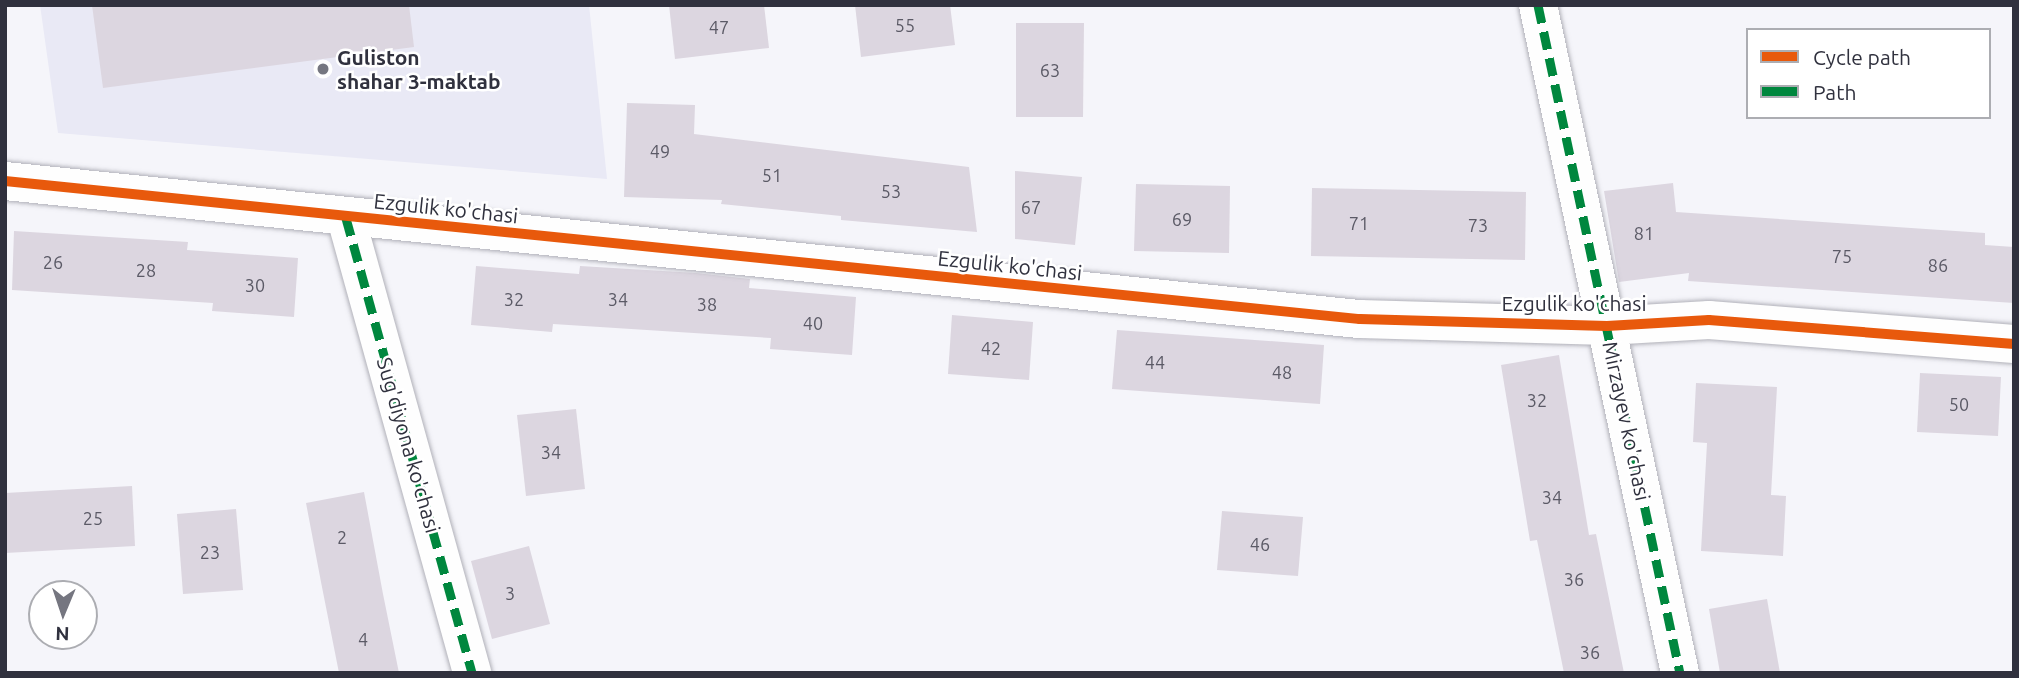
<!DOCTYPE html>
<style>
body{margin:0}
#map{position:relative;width:2019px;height:678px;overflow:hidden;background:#f5f5fa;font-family:Ubuntu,sans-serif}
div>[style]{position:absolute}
.built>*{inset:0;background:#e9e9f5}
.building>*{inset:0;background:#dcd6e0}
.roads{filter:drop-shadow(0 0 2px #b1b1b9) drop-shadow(0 0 2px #b1b1b9)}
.minor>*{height:38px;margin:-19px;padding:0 19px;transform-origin:19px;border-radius:19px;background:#fefefe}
.quiet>*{height:9px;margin-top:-4.5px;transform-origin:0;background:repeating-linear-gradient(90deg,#00873e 0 18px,transparent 0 27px)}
.cycleway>*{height:10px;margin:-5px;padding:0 5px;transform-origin:5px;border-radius:5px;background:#e8590c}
.dots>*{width:19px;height:19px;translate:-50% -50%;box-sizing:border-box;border:4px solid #fff;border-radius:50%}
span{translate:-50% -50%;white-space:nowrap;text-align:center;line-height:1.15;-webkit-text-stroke:5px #fff;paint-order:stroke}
.number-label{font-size:18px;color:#5b5a66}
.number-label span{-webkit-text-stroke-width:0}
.poi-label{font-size:21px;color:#30313e;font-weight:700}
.left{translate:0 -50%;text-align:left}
.street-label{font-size:21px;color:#30313e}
.frame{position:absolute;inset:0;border:7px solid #30313e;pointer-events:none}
.legend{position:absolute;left:1746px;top:28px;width:245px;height:91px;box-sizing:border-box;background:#fff;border:2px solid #acadb2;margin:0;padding:9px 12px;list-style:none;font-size:21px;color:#30313e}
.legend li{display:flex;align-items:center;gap:14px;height:35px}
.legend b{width:35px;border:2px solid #acadb2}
.north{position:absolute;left:28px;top:580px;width:70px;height:70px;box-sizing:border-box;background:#fff;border:2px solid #acadb2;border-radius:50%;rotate:182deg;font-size:19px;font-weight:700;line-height:28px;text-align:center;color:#30313e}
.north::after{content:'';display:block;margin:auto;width:24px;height:32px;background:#757680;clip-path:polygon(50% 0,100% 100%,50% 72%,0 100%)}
</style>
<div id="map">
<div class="built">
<div style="clip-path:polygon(40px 5px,589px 5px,607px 179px,58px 133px)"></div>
</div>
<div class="building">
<div style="clip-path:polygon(92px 5px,409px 5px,414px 47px,103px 88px)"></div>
<div style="clip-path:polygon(669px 5px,764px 5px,769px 48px,675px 59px)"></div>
<div style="clip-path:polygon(855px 5px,950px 5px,955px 45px,861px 57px)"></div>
<div style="clip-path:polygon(1016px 23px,1084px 23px,1083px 117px,1016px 117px)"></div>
<div style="clip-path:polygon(627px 103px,695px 105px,694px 134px,969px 167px,977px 232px,841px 220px,841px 216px,721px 204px,722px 200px,624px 197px)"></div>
<div style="clip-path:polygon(1015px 171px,1082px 177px,1075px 245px,1015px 239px)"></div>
<div style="clip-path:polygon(1673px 183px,1676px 212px,1985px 233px,1985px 245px,2014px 247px,2014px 303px,1688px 281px,1689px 273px,1619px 282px,1604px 191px)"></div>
<div style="clip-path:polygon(1136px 184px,1230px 186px,1229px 253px,1134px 251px)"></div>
<div style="clip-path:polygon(1312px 188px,1526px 192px,1525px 260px,1311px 256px)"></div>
<div style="clip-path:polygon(14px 231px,188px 242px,187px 250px,298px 258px,294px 317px,212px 311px,213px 303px,12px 290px)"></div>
<div style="clip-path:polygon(476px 266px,579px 274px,580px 266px,696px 273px,750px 279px,749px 288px,856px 297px,852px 355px,770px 349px,771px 338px,553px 324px,552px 332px,471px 325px)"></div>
<div style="clip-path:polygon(952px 315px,1033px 322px,1029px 380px,948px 374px)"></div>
<div style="clip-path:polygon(1117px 330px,1324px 345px,1320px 404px,1112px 389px)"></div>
<div style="clip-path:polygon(1559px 355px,1589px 535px,1596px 534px,1624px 673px,1564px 673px,1537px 540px,1530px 541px,1501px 365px)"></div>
<div style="clip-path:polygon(1920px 373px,2001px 377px,1998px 436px,1917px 432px)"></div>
<div style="clip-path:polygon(1696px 383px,1777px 387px,1771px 495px,1786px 496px,1783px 556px,1701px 551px,1707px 443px,1693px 442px)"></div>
<div style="clip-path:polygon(576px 409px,585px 489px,526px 496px,517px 415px)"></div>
<div style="clip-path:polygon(132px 486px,135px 546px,5px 553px,5px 493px)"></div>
<div style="clip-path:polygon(364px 492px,383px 594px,399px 673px,339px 673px,321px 582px,306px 503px)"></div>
<div style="clip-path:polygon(236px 509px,243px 590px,183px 594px,177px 514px)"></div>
<div style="clip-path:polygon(1222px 511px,1303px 517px,1298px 576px,1217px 570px)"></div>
<div style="clip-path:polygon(529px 546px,550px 624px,492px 639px,471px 561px)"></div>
<div style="clip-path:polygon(1767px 599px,1780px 673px,1720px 673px,1709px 609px)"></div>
</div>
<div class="roads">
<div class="minor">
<div style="left:1538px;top:5px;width:683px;rotate:78deg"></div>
<div style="left:5px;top:181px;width:1362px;rotate:5.82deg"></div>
<div style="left:1360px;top:319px;width:247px;rotate:1.6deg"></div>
<div style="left:1607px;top:326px;width:102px;rotate:-3.4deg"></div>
<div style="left:1709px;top:320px;width:306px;rotate:4.5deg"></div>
<div style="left:346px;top:218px;width:472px;rotate:74.5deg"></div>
</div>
</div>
<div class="quiet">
<div style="left:1538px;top:5px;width:683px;rotate:78deg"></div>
<div style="left:346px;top:218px;width:472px;rotate:74.5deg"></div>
</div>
<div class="cycleway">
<div style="left:5px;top:181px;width:1362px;rotate:5.82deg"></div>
<div style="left:1360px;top:319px;width:247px;rotate:1.6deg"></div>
<div style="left:1607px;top:326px;width:102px;rotate:-3.4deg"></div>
<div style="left:1709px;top:320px;width:306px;rotate:4.5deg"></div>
</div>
<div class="dots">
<div style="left:323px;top:69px;background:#757680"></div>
</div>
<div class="number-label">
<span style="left:905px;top:25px">55</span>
<span style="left:719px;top:27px">47</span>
<span style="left:1050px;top:70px">63</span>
<span style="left:660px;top:151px">49</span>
<span style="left:772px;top:175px">51</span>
<span style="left:891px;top:191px">53</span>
<span style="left:1031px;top:207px">67</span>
<span style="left:1182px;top:219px">69</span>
<span style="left:1359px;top:223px">71</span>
<span style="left:1478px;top:225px">73</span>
<span style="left:1644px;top:233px">81</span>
<span style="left:1842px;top:256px">75</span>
<span style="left:53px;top:262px">26</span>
<span style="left:1938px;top:265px">86</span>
<span style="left:146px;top:270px">28</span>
<span style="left:255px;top:285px">30</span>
<span style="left:514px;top:299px">32</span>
<span style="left:618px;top:299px">34</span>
<span style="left:707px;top:304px">38</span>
<span style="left:813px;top:323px">40</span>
<span style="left:991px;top:348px">42</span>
<span style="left:1155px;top:362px">44</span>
<span style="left:1282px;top:372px">48</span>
<span style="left:1537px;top:400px">32</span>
<span style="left:1959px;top:404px">50</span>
<span style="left:551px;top:452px">34</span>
<span style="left:1552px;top:497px">34</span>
<span style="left:93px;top:518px">25</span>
<span style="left:342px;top:537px">2</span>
<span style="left:1260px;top:544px">46</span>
<span style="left:210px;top:552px">23</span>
<span style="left:1574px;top:579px">36</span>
<span style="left:510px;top:593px">3</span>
<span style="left:363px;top:639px">4</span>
<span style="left:1590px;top:652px">36</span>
</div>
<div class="poi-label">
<span class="left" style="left:337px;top:69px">Guliston<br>shahar 3-maktab</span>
</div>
<div class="street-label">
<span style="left:446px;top:208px;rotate:6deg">Ezgulik ko'chasi</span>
<span style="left:1010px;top:265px;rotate:6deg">Ezgulik ko'chasi</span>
<span style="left:1574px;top:303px">Ezgulik ko'chasi</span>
<span style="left:1627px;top:421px;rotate:78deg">Mirzayev ko'chasi</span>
<span style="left:409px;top:445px;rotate:74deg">Sug'diyona ko'chasi</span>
</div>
<div class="frame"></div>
<ul class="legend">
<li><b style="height:9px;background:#e8590c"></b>Cycle path</li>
<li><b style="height:9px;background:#00873e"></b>Path</li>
</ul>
<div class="north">N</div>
</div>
